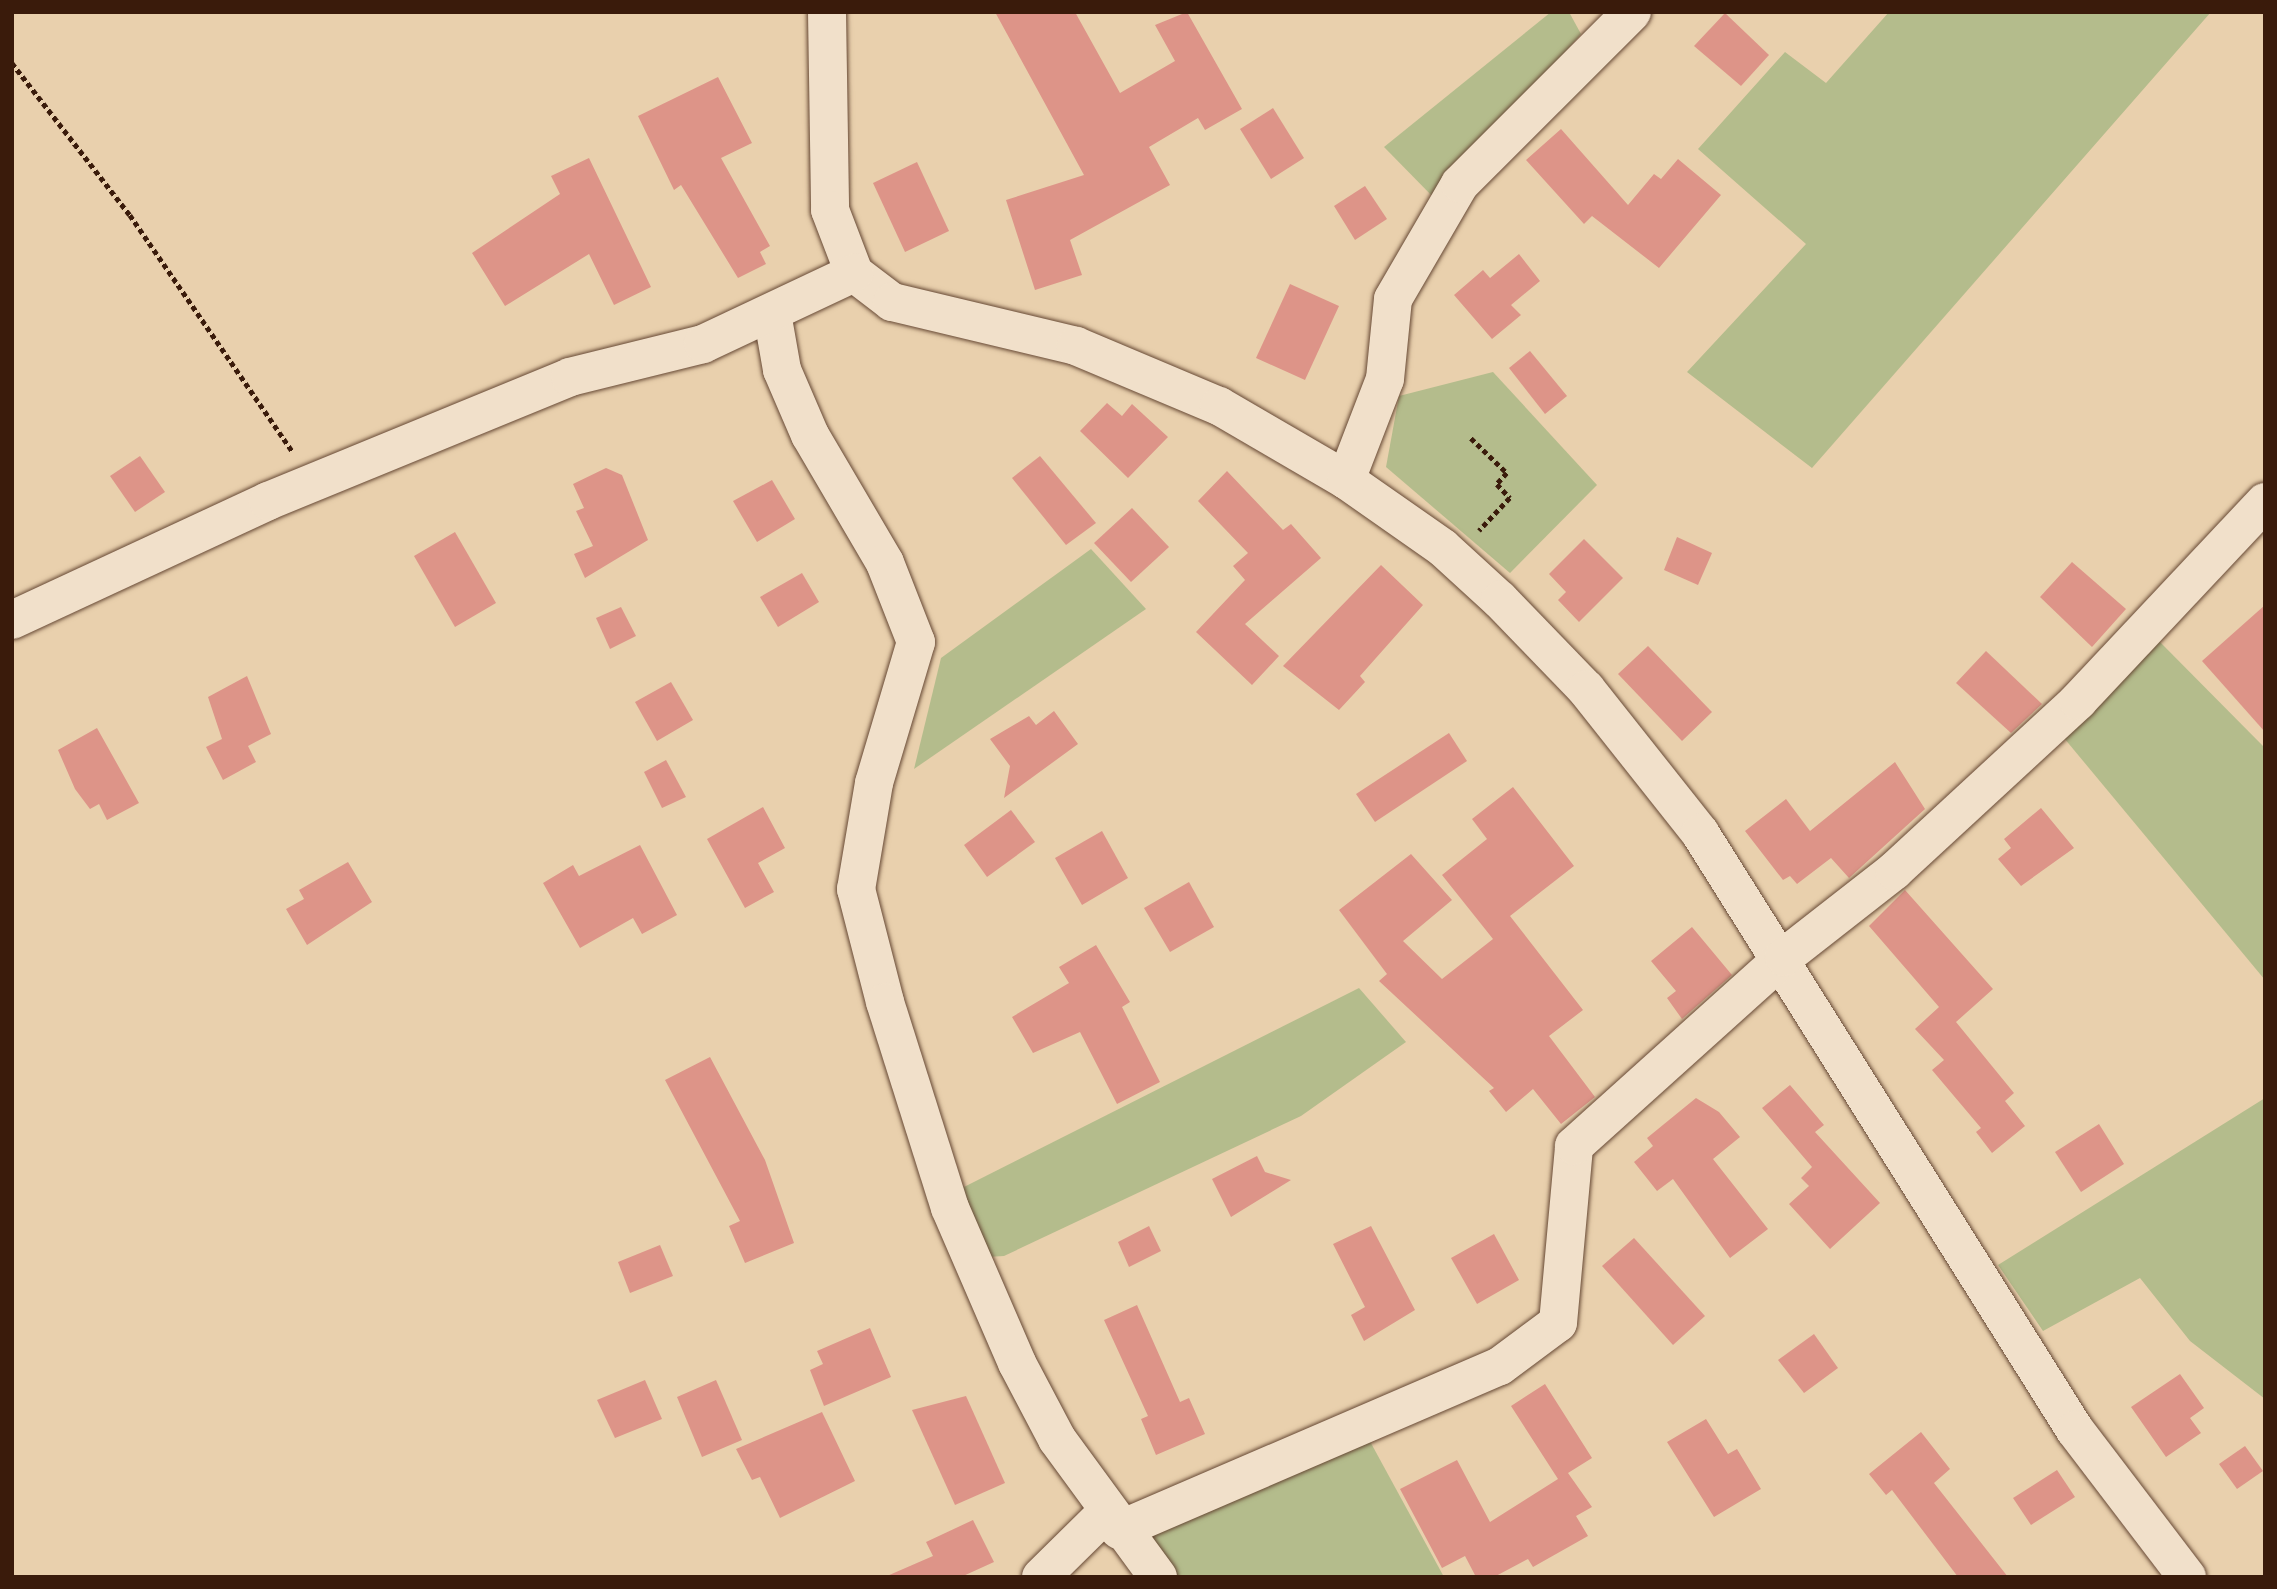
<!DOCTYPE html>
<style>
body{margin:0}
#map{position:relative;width:2277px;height:1589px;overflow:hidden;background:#e9d0ad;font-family:Vollkorn,serif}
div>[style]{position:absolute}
.green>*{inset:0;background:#b4bc8c}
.building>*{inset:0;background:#dd9488}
.path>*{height:4.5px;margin-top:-2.25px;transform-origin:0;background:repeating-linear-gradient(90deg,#3a1b0b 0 5px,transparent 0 8.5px)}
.roads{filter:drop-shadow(0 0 2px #664834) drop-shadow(0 0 2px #664834)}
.minor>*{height:38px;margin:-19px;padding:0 19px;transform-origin:19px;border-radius:19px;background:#f1e0ca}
span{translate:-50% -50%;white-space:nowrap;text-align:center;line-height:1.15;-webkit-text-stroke:5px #f1e0ca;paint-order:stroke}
.frame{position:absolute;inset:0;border:14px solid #3a1b0b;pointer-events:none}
</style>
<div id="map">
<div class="green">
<div style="clip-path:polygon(1551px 12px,1569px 12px,1581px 34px,1436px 200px,1384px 147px)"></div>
<div style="clip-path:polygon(1889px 12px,2211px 12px,1812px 468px,1687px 372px,1806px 244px,1698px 149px,1785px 52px,1826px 83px)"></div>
<div style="clip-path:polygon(1493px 372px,1597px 485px,1510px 573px,1386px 467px,1399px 396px)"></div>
<div style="clip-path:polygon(1091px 549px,1146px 609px,914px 769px,941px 658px)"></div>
<div style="clip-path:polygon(2156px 638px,2265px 748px,2265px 980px,2064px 738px)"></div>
<div style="clip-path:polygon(1359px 988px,1406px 1042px,1301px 1116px,1004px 1256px,987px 1257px,962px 1188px)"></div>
<div style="clip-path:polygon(2265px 1098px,2265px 1399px,2190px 1341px,2140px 1278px,2043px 1331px,1998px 1265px)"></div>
<div style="clip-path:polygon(1366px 1434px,1444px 1577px,1176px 1577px,1150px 1545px,1149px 1527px)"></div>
</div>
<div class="building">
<div style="clip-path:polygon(995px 12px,1075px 12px,1120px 93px,1175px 61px,1155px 25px,1187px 12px,1242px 109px,1205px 130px,1198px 118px,1149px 147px,1170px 185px,1070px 240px,1082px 275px,1035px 290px,1006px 200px,1084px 175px)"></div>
<div style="clip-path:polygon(1725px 13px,1769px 55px,1741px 86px,1694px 46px)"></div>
<div style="clip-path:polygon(718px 77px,752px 143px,721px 158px,770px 246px,760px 252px,766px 264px,738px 278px,681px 185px,674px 190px,638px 116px)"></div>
<div style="clip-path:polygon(1273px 108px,1304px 158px,1271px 179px,1240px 129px)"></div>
<div style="clip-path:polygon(1561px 129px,1628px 205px,1654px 174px,1661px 179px,1678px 159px,1721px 195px,1659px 268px,1592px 216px,1584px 224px,1526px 160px)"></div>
<div style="clip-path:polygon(589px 158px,651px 287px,614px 305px,589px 254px,505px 306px,472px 253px,560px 194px,551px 176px)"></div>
<div style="clip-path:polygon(917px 162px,949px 231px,905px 252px,873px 183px)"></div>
<div style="clip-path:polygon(1365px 186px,1387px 219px,1355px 240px,1334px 206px)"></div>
<div style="clip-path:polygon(1519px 254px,1540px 281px,1511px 305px,1521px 315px,1492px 339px,1454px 295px,1483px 270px,1490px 278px)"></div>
<div style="clip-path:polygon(1290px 284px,1339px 306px,1305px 380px,1256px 358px)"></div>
<div style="clip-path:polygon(1530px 351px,1567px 396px,1545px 414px,1509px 368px)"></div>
<div style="clip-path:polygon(1107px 403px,1122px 416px,1132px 404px,1168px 437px,1128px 478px,1080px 431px)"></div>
<div style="clip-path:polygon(140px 456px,165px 492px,135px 512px,110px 476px)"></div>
<div style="clip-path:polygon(1040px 456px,1096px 523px,1066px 545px,1012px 478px)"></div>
<div style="clip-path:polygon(606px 468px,622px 475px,648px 540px,585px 578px,574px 554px,593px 546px,576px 511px,584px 508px,573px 484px)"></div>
<div style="clip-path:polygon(1227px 471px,1283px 530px,1291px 524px,1321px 558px,1245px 624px,1279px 656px,1252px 685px,1196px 632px,1245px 580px,1233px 566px,1248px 553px,1198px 501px)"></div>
<div style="clip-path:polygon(772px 480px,795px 519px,757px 542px,733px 501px)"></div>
<div style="clip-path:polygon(1132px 508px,1169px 547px,1131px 582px,1094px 543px)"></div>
<div style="clip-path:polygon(455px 532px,496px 603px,455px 627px,414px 556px)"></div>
<div style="clip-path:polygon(1677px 537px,1712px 553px,1698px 585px,1664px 570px)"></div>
<div style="clip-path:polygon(1584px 539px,1623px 578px,1579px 622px,1558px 600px,1566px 592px,1549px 574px)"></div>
<div style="clip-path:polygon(2072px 562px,2126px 609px,2092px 647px,2040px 597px)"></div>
<div style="clip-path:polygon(1381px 565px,1423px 605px,1360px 676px,1365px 682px,1339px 710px,1283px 666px)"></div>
<div style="clip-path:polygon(802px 573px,819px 602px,778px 627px,760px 597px)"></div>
<div style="clip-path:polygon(2265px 605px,2265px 732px,2202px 661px)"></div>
<div style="clip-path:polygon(621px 607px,636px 636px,610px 649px,596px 618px)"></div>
<div style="clip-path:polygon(1648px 646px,1712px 712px,1682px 741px,1618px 674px)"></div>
<div style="clip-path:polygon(1986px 651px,2042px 704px,2011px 733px,1956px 683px)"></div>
<div style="clip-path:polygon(247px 676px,271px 734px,248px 746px,256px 762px,223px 780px,206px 747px,222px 739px,208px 697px)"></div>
<div style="clip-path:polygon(671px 682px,693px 720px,657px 741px,635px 702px)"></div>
<div style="clip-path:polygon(1054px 711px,1078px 744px,1004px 798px,1010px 766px,990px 739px,1029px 716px,1036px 725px)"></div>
<div style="clip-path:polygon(97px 728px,139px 803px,107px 820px,99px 804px,90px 809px,75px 789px,58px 750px)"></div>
<div style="clip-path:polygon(1449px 733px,1467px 761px,1375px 822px,1356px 794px)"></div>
<div style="clip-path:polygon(666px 760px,686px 797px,662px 808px,644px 772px)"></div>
<div style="clip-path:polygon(1895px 762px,1925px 809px,1849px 878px,1831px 858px,1797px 884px,1790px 876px,1783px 880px,1745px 831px,1786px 799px,1810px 831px)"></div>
<div style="clip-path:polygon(1513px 787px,1574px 866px,1510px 916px,1583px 1010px,1549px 1036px,1595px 1097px,1561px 1124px,1533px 1089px,1506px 1112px,1489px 1091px,1494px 1088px,1379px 981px,1387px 974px,1339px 910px,1411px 854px,1452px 900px,1403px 941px,1442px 979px,1493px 939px,1442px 875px,1487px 839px,1472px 819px)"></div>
<div style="clip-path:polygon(763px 807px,785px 848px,758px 863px,774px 892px,745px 908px,707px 839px)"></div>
<div style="clip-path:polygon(2041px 808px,2074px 848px,2021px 886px,1998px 859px,2011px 848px,2004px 839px)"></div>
<div style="clip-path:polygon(1011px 810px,1035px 842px,987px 877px,964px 845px)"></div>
<div style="clip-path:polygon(1102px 831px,1128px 878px,1082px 905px,1055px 858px)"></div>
<div style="clip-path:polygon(640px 845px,677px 915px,642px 934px,633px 918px,580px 948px,543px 883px,573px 865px,579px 876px)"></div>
<div style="clip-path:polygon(348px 862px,372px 902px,307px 945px,286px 909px,304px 899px,299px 890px)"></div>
<div style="clip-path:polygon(1189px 882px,1214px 927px,1170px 952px,1144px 908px)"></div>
<div style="clip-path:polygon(1905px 890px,1993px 989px,1956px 1022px,2014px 1093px,2005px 1101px,2025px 1126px,1992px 1153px,1976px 1132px,1981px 1128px,1932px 1070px,1944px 1060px,1915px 1029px,1939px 1007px,1869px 926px)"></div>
<div style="clip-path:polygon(1692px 927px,1732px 975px,1682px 1019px,1667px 998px,1676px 991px,1651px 961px)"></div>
<div style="clip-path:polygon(1096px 945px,1130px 1002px,1122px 1007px,1160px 1082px,1117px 1104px,1080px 1032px,1033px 1053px,1012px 1017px,1069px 983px,1059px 967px)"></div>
<div style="clip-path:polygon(710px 1057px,765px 1160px,794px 1243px,745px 1263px,729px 1226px,740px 1221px,665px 1080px)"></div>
<div style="clip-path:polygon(1790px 1085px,1824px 1125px,1815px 1132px,1880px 1203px,1830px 1249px,1789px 1204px,1809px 1186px,1801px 1178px,1812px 1167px,1762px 1108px)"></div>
<div style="clip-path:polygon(1696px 1098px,1719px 1112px,1740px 1137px,1713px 1159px,1768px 1229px,1730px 1258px,1673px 1179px,1657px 1191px,1634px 1162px,1653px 1146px,1647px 1138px)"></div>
<div style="clip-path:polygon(2099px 1124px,2124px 1164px,2081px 1192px,2055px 1152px)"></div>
<div style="clip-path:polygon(1257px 1156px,1265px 1172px,1291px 1180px,1231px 1217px,1212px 1179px)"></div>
<div style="clip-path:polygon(1149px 1226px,1161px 1251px,1129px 1267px,1118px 1242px)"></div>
<div style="clip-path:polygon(1371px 1226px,1415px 1310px,1364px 1341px,1351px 1315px,1365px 1307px,1333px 1244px)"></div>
<div style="clip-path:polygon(1494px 1234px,1519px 1280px,1477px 1304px,1451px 1258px)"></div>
<div style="clip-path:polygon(1634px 1238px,1705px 1316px,1673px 1345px,1602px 1266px)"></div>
<div style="clip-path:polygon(660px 1245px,673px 1276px,630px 1293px,618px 1262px)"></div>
<div style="clip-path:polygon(1137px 1305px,1180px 1402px,1189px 1398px,1205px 1434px,1156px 1455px,1141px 1419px,1148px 1416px,1104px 1320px)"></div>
<div style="clip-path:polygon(870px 1328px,891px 1377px,824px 1406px,810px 1370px,823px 1364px,817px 1351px)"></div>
<div style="clip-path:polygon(1814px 1334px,1838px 1368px,1804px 1393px,1778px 1360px)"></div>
<div style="clip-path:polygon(2180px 1374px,2204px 1408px,2190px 1418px,2201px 1433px,2166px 1457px,2131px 1407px)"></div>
<div style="clip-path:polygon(645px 1380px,662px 1419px,615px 1438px,597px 1400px)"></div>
<div style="clip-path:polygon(716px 1380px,742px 1440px,702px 1457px,677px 1397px)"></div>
<div style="clip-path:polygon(1545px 1384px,1592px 1458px,1568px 1473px,1592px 1507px,1576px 1516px,1588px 1536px,1533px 1567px,1528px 1559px,1494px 1577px,1476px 1577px,1465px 1556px,1442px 1568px,1400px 1489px,1457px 1460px,1490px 1522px,1558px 1479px,1511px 1406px)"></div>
<div style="clip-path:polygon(966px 1396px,1005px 1483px,955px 1505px,912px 1410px)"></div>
<div style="clip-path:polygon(822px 1412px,855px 1481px,780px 1518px,760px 1477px,752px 1480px,736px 1449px)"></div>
<div style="clip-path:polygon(1706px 1419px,1728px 1454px,1737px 1449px,1761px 1489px,1714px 1517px,1667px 1442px)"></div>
<div style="clip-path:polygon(1921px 1432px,1950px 1469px,1934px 1483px,2008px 1577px,1958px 1577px,1892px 1490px,1886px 1495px,1869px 1474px)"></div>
<div style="clip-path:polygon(2245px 1446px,2263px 1471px,2237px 1489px,2219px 1464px)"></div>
<div style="clip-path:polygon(2057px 1470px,2075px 1497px,2031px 1525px,2013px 1498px)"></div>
<div style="clip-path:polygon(973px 1520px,994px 1562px,961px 1577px,887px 1576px,933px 1556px,926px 1542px)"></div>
</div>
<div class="path">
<div style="left:12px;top:63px;width:192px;rotate:52.2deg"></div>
<div style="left:130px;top:215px;width:286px;rotate:55.5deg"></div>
<div style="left:1471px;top:438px;width:50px;rotate:44.2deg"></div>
<div style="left:1507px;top:473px;width:15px;rotate:132deg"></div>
<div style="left:1497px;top:484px;width:19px;rotate:47deg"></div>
<div style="left:1510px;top:498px;width:45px;rotate:133.2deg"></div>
</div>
<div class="roads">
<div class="minor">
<div style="left:827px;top:12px;width:198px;rotate:89.1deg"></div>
<div style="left:830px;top:210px;width:67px;rotate:69.1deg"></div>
<div style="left:854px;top:273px;width:48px;rotate:37.3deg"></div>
<div style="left:892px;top:302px;width:189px;rotate:13.4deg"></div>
<div style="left:1076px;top:346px;width:155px;rotate:22.8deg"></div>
<div style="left:1219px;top:406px;width:147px;rotate:30.2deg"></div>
<div style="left:1346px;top:480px;width:118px;rotate:35deg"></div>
<div style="left:1443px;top:548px;width:77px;rotate:42.4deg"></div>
<div style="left:1500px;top:600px;width:124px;rotate:46deg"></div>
<div style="left:1586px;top:689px;width:184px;rotate:51.6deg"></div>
<div style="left:1700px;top:833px;width:705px;rotate:57.87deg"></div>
<div style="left:2075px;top:1430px;width:185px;rotate:52.7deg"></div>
<div style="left:772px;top:313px;width:58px;rotate:80deg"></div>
<div style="left:782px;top:370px;width:71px;rotate:66.7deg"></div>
<div style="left:810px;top:435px;width:148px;rotate:59.6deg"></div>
<div style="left:885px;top:563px;width:85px;rotate:68.6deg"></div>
<div style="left:916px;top:642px;width:147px;rotate:106.6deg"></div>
<div style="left:874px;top:783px;width:108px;rotate:99.6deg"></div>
<div style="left:856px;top:889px;width:117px;rotate:75.6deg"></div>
<div style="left:885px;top:1002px;width:216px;rotate:72.5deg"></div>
<div style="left:950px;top:1208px;width:169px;rotate:66.6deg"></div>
<div style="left:1017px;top:1363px;width:86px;rotate:62.2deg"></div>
<div style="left:1057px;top:1439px;width:171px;rotate:53.8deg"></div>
<div style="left:1346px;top:480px;width:108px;rotate:-68.9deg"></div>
<div style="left:1385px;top:379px;width:80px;rotate:-84.3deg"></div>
<div style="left:1393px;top:299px;width:133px;rotate:-59.8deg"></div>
<div style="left:1460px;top:184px;width:243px;rotate:-45deg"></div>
<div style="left:12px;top:620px;width:282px;rotate:-24.9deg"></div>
<div style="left:268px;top:501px;width:326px;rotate:-22.3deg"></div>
<div style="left:570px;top:377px;width:137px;rotate:-13.9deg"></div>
<div style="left:703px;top:344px;width:167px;rotate:-25.2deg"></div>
<div style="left:1119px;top:1530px;width:415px;rotate:-23.3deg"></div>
<div style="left:1500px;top:1366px;width:72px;rotate:-36.6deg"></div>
<div style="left:1558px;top:1323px;width:178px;rotate:-84.8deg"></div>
<div style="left:1574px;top:1146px;width:283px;rotate:-42deg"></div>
<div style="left:1784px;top:957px;width:140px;rotate:-38deg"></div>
<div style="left:1894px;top:871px;width:251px;rotate:-42.7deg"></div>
<div style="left:2078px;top:701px;width:273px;rotate:-46.8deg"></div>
<div style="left:1041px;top:1577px;width:93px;rotate:-44.6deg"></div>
</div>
</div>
<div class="frame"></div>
</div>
